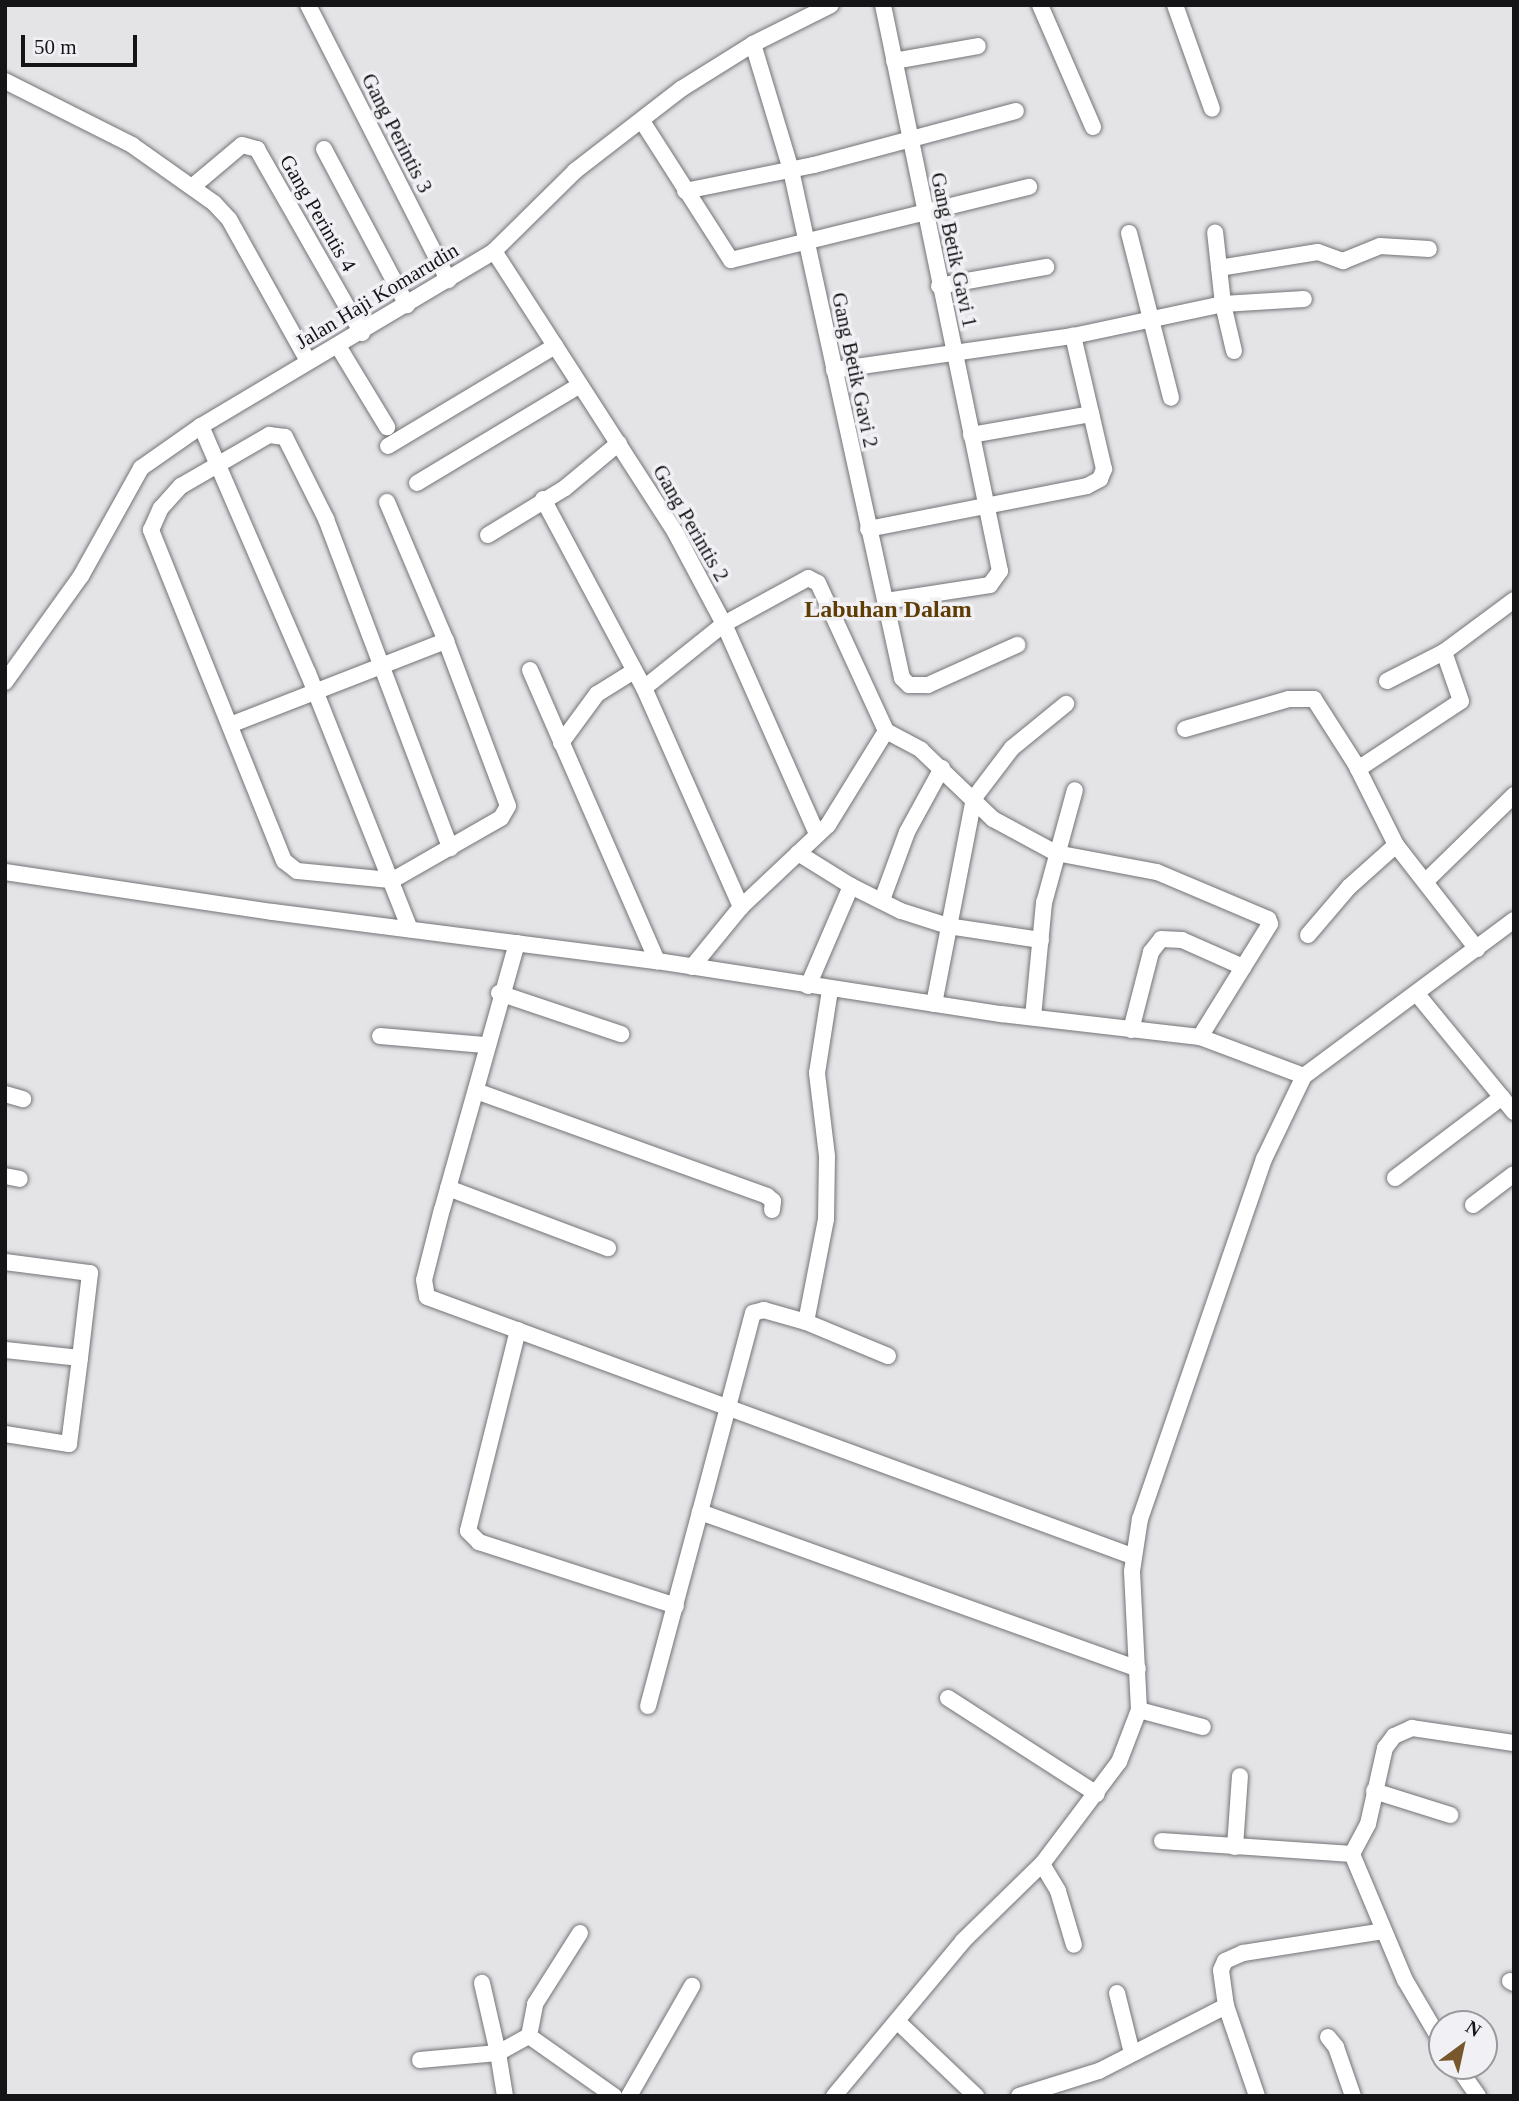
<!DOCTYPE html>
<style>
body{margin:0}
#map{position:relative;width:1519px;height:2101px;overflow:hidden;background:#e4e4e7;font-family:Georgia,serif}
div>[style]{position:absolute}
.roads{filter:drop-shadow(0 0 2px #737477) drop-shadow(0 0 2px #737477)}
.minor>*{height:16px;margin:-8px;padding:0 8px;transform-origin:8px;border-radius:8px;background:#fff}
span{translate:-50% -50%;white-space:nowrap;text-align:center;line-height:1.15;-webkit-text-stroke:7px #f1f1f5;paint-order:stroke}
.street-label{font-size:21px;color:#151517}
.quarter-label{font-size:24px;color:#5e3d04;font-weight:700}
.frame{position:absolute;inset:0;border:7px solid #151517;pointer-events:none}
.north{position:absolute;left:1428px;top:2010px;width:70px;height:70px;box-sizing:border-box;background:#f1f1f5;border:2px solid #99999c;border-radius:50%;rotate:33deg;font-size:19px;font-weight:700;line-height:28px;text-align:center;color:#151517}
.north::after{content:'';display:block;margin:auto;width:24px;height:32px;background:#77582d;clip-path:polygon(50% 0,100% 100%,50% 72%,0 100%)}
.scale{position:absolute;left:21px;top:35px;width:116px;height:32px;box-sizing:border-box;border:4px solid #151517;border-top:0;padding-left:9px;font-size:21px;line-height:24px;white-space:nowrap;color:#151517;-webkit-text-stroke:5px #f1f1f5;paint-order:stroke}
</style>
<div id="map">
<div class="roads">
<div class="minor">
<div style="left:308px;top:5px;width:309px;rotate:63deg"></div>
<div style="left:883px;top:5px;width:578px;rotate:78.32deg"></div>
<div style="left:1000px;top:571px;width:17px;rotate:126deg"></div>
<div style="left:990px;top:585px;width:105px;rotate:171.3deg"></div>
<div style="left:1040px;top:5px;width:133px;rotate:66.5deg"></div>
<div style="left:1175px;top:5px;width:110px;rotate:70.4deg"></div>
<div style="left:753px;top:44px;width:132px;rotate:73.2deg"></div>
<div style="left:791px;top:170px;width:520px;rotate:77.67deg"></div>
<div style="left:902px;top:678px;width:10px;rotate:45deg"></div>
<div style="left:909px;top:685px;width:19px"></div>
<div style="left:928px;top:685px;width:98px;rotate:-24.2deg"></div>
<div style="left:894px;top:61px;width:85px;rotate:-10.1deg"></div>
<div style="left:5px;top:81px;width:142px;rotate:26.7deg"></div>
<div style="left:132px;top:145px;width:100px;rotate:35.3deg"></div>
<div style="left:214px;top:203px;width:22px;rotate:47deg"></div>
<div style="left:229px;top:219px;width:162px;rotate:60.9deg"></div>
<div style="left:642px;top:121px;width:165px;rotate:57.4deg"></div>
<div style="left:731px;top:260px;width:307px;rotate:-13.8deg"></div>
<div style="left:324px;top:149px;width:177px;rotate:62deg"></div>
<div style="left:192px;top:187px;width:65px;rotate:-40deg"></div>
<div style="left:242px;top:145px;width:16px;rotate:15deg"></div>
<div style="left:257px;top:149px;width:212px;rotate:60.3deg"></div>
<div style="left:685px;top:191px;width:132px;rotate:-11.4deg"></div>
<div style="left:814px;top:165px;width:209px;rotate:-15deg"></div>
<div style="left:1129px;top:233px;width:170px;rotate:75.7deg"></div>
<div style="left:494px;top:251px;width:334px;rotate:57.2deg"></div>
<div style="left:675px;top:532px;width:104px;rotate:62deg"></div>
<div style="left:724px;top:624px;width:230px;rotate:66.1deg"></div>
<div style="left:1219px;top:268px;width:100px;rotate:-9.2deg"></div>
<div style="left:1318px;top:252px;width:27px;rotate:20deg"></div>
<div style="left:1343px;top:261px;width:40px;rotate:-22deg"></div>
<div style="left:1380px;top:246px;width:49px;rotate:3.5deg"></div>
<div style="left:939px;top:286px;width:109px;rotate:-10.1deg"></div>
<div style="left:338px;top:346px;width:95px;rotate:58.8deg"></div>
<div style="left:1234px;top:351px;width:48px;rotate:-103.2deg"></div>
<div style="left:1223px;top:304px;width:81px;rotate:-3.5deg"></div>
<div style="left:834px;top:370px;width:241px;rotate:-8.1deg"></div>
<div style="left:1073px;top:336px;width:153px;rotate:-12deg"></div>
<div style="left:1223px;top:304px;width:72px;rotate:-96.3deg"></div>
<div style="left:201px;top:426px;width:269px;rotate:66.6deg"></div>
<div style="left:308px;top:673px;width:276px;rotate:68.3deg"></div>
<div style="left:971px;top:435px;width:122px;rotate:-9.9deg"></div>
<div style="left:388px;top:446px;width:195px;rotate:-30.9deg"></div>
<div style="left:417px;top:483px;width:190px;rotate:-31deg"></div>
<div style="left:543px;top:499px;width:214px;rotate:61.9deg"></div>
<div style="left:644px;top:688px;width:240px;rotate:66.1deg"></div>
<div style="left:387px;top:502px;width:151px;rotate:67deg"></div>
<div style="left:446px;top:641px;width:176px;rotate:69.4deg"></div>
<div style="left:508px;top:806px;width:14px;rotate:120deg"></div>
<div style="left:501px;top:818px;width:127px;rotate:150.2deg"></div>
<div style="left:868px;top:529px;width:223px;rotate:-11.1deg"></div>
<div style="left:1087px;top:486px;width:15px;rotate:-28deg"></div>
<div style="left:1100px;top:479px;width:11px;rotate:-68deg"></div>
<div style="left:1104px;top:469px;width:137px;rotate:-103.1deg"></div>
<div style="left:488px;top:535px;width:90px;rotate:-31.4deg"></div>
<div style="left:565px;top:488px;width:70px;rotate:-39.8deg"></div>
<div style="left:530px;top:670px;width:318px;rotate:66.4deg"></div>
<div style="left:1387px;top:681px;width:64px;rotate:-27deg"></div>
<div style="left:1444px;top:652px;width:87px;rotate:-36.6deg"></div>
<div style="left:5px;top:682px;width:130px;rotate:-54.4deg"></div>
<div style="left:81px;top:576px;width:124px;rotate:-60.9deg"></div>
<div style="left:141px;top:468px;width:73px;rotate:-35deg"></div>
<div style="left:201px;top:426px;width:341px;rotate:-30.8deg"></div>
<div style="left:494px;top:251px;width:114px;rotate:-44.6deg"></div>
<div style="left:575px;top:171px;width:134px;rotate:-37.7deg"></div>
<div style="left:681px;top:89px;width:85px;rotate:-32deg"></div>
<div style="left:753px;top:44px;width:87px;rotate:-26.6deg"></div>
<div style="left:644px;top:688px;width:102px;rotate:-38.7deg"></div>
<div style="left:724px;top:624px;width:96px;rotate:-28.7deg"></div>
<div style="left:808px;top:578px;width:11px;rotate:27deg"></div>
<div style="left:818px;top:583px;width:163px;rotate:65.3deg"></div>
<div style="left:886px;top:731px;width:40px;rotate:28deg"></div>
<div style="left:921px;top:750px;width:100px;rotate:43.8deg"></div>
<div style="left:993px;top:819px;width:72px;rotate:28.4deg"></div>
<div style="left:1056px;top:853px;width:103px;rotate:10.7deg"></div>
<div style="left:1157px;top:872px;width:121px;rotate:22.9deg"></div>
<div style="left:1268px;top:919px;width:5px;rotate:68deg"></div>
<div style="left:1270px;top:924px;width:133px;rotate:121.8deg"></div>
<div style="left:230px;top:725px;width:232px;rotate:-21.3deg"></div>
<div style="left:1185px;top:729px;width:108px;rotate:-16.1deg"></div>
<div style="left:1289px;top:699px;width:25px"></div>
<div style="left:1314px;top:699px;width:76px;rotate:57.4deg"></div>
<div style="left:1355px;top:763px;width:92px;rotate:63.4deg"></div>
<div style="left:1396px;top:845px;width:132px;rotate:52.1deg"></div>
<div style="left:561px;top:743px;width:61px;rotate:-53.7deg"></div>
<div style="left:597px;top:694px;width:44px;rotate:-31.9deg"></div>
<div style="left:1358px;top:769px;width:123px;rotate:-33.4deg"></div>
<div style="left:1461px;top:701px;width:52px;rotate:-109.1deg"></div>
<div style="left:798px;top:853px;width:62px;rotate:31.9deg"></div>
<div style="left:5px;top:872px;width:271px;rotate:8.5deg"></div>
<div style="left:273px;top:912px;width:387px;rotate:7.3deg"></div>
<div style="left:657px;top:961px;width:348px;rotate:8.8deg"></div>
<div style="left:1001px;top:1014px;width:200px;rotate:6.6deg"></div>
<div style="left:1200px;top:1037px;width:111px;rotate:20.6deg"></div>
<div style="left:1304px;top:1076px;width:262px;rotate:-36.6deg"></div>
<div style="left:390px;top:880px;width:93px;rotate:-174.5deg"></div>
<div style="left:297px;top:871px;width:16px;rotate:-142deg"></div>
<div style="left:284px;top:861px;width:357px;rotate:-111.9deg"></div>
<div style="left:151px;top:530px;width:24px;rotate:-66deg"></div>
<div style="left:161px;top:508px;width:30px;rotate:-48deg"></div>
<div style="left:181px;top:486px;width:102px;rotate:-30.1deg"></div>
<div style="left:269px;top:435px;width:16px;rotate:7deg"></div>
<div style="left:285px;top:437px;width:92px;rotate:63.4deg"></div>
<div style="left:326px;top:519px;width:352px;rotate:69.3deg"></div>
<div style="left:1426px;top:881px;width:123px;rotate:-44.3deg"></div>
<div style="left:882px;top:900px;width:72px;rotate:-69.8deg"></div>
<div style="left:907px;top:832px;width:73px;rotate:-61.3deg"></div>
<div style="left:1308px;top:935px;width:63px;rotate:-49.5deg"></div>
<div style="left:1349px;top:887px;width:63px;rotate:-41.8deg"></div>
<div style="left:517px;top:943px;width:276px;rotate:105.7deg"></div>
<div style="left:442px;top:1209px;width:73px;rotate:104.2deg"></div>
<div style="left:424px;top:1280px;width:17px;rotate:80deg"></div>
<div style="left:427px;top:1297px;width:751px;rotate:20.17deg"></div>
<div style="left:692px;top:967px;width:77px;rotate:-50.8deg"></div>
<div style="left:741px;top:907px;width:120px;rotate:-43.3deg"></div>
<div style="left:828px;top:825px;width:110px;rotate:-58.3deg"></div>
<div style="left:808px;top:986px;width:109px;rotate:-66.7deg"></div>
<div style="left:851px;top:886px;width:56px;rotate:26.6deg"></div>
<div style="left:901px;top:911px;width:49px;rotate:17.7deg"></div>
<div style="left:948px;top:926px;width:94px;rotate:8.6deg"></div>
<div style="left:499px;top:993px;width:129px;rotate:18.6deg"></div>
<div style="left:1417px;top:994px;width:153px;rotate:50.6deg"></div>
<div style="left:934px;top:1004px;width:210px;rotate:-79deg"></div>
<div style="left:974px;top:798px;width:63px;rotate:-52.8deg"></div>
<div style="left:1012px;top:748px;width:70px;rotate:-39.2deg"></div>
<div style="left:1033px;top:1017px;width:115px;rotate:-84.5deg"></div>
<div style="left:1044px;top:903px;width:117px;rotate:-74.7deg"></div>
<div style="left:1131px;top:1030px;width:81px;rotate:-75.6deg"></div>
<div style="left:1151px;top:952px;width:16px;rotate:-52deg"></div>
<div style="left:1161px;top:939px;width:21px;rotate:3deg"></div>
<div style="left:1182px;top:940px;width:67px;rotate:23.9deg"></div>
<div style="left:380px;top:1036px;width:105px;rotate:4.9deg"></div>
<div style="left:476px;top:1091px;width:309px;rotate:19.8deg"></div>
<div style="left:767px;top:1196px;width:8px;rotate:40deg"></div>
<div style="left:773px;top:1201px;width:9px;rotate:96deg"></div>
<div style="left:5px;top:1094px;width:19px;rotate:16deg"></div>
<div style="left:5px;top:1176px;width:15px;rotate:11deg"></div>
<div style="left:1395px;top:1178px;width:134px;rotate:-37.1deg"></div>
<div style="left:448px;top:1188px;width:171px;rotate:20.6deg"></div>
<div style="left:1473px;top:1205px;width:51px;rotate:-37.1deg"></div>
<div style="left:5px;top:1262px;width:86px;rotate:7.4deg"></div>
<div style="left:90px;top:1273px;width:86px;rotate:96.7deg"></div>
<div style="left:80px;top:1358px;width:75px;rotate:-173.9deg"></div>
<div style="left:806px;top:1322px;width:105px;rotate:-79deg"></div>
<div style="left:826px;top:1219px;width:63px;rotate:-89.1deg"></div>
<div style="left:827px;top:1156px;width:84px;rotate:-96.9deg"></div>
<div style="left:817px;top:1073px;width:84px;rotate:-81.1deg"></div>
<div style="left:518px;top:1330px;width:207px;rotate:104deg"></div>
<div style="left:468px;top:1531px;width:16px;rotate:45deg"></div>
<div style="left:479px;top:1542px;width:207px;rotate:18deg"></div>
<div style="left:888px;top:1356px;width:89px;rotate:-157.5deg"></div>
<div style="left:806px;top:1322px;width:44px;rotate:-164.1deg"></div>
<div style="left:764px;top:1310px;width:11px;rotate:165deg"></div>
<div style="left:753px;top:1313px;width:206px;rotate:104.9deg"></div>
<div style="left:700px;top:1512px;width:465px;rotate:19.7deg"></div>
<div style="left:5px;top:1434px;width:65px;rotate:8.9deg"></div>
<div style="left:69px;top:1444px;width:87px;rotate:-82.7deg"></div>
<div style="left:948px;top:1698px;width:177px;rotate:32.8deg"></div>
<div style="left:648px;top:1706px;width:201px;rotate:-75deg"></div>
<div style="left:1139px;top:1710px;width:66px;rotate:14.9deg"></div>
<div style="left:1374px;top:1791px;width:80px;rotate:17.5deg"></div>
<div style="left:1162px;top:1841px;width:190px;rotate:3.9deg"></div>
<div style="left:1352px;top:1854px;width:137px;rotate:67.2deg"></div>
<div style="left:1405px;top:1980px;width:73px;rotate:59.6deg"></div>
<div style="left:1235px;top:1847px;width:71px;rotate:-86deg"></div>
<div style="left:1352px;top:1854px;width:34px;rotate:-62deg"></div>
<div style="left:1368px;top:1824px;width:78px;rotate:-77.4deg"></div>
<div style="left:1385px;top:1748px;width:15px;rotate:-53deg"></div>
<div style="left:1394px;top:1736px;width:20px;rotate:-24deg"></div>
<div style="left:1412px;top:1728px;width:103px;rotate:8.4deg"></div>
<div style="left:1042px;top:1864px;width:31px;rotate:59deg"></div>
<div style="left:1058px;top:1891px;width:56px;rotate:73.5deg"></div>
<div style="left:1510px;top:1981px;width:4px;rotate:27deg"></div>
<div style="left:1117px;top:1993px;width:62px;rotate:76deg"></div>
<div style="left:898px;top:2022px;width:108px;rotate:43.5deg"></div>
<div style="left:529px;top:2036px;width:33px;rotate:-79deg"></div>
<div style="left:535px;top:2004px;width:84px;rotate:-57.6deg"></div>
<div style="left:1328px;top:2037px;width:13px;rotate:51deg"></div>
<div style="left:1336px;top:2047px;width:52px;rotate:70.9deg"></div>
<div style="left:420px;top:2060px;width:78px;rotate:-5.1deg"></div>
<div style="left:498px;top:2053px;width:72px;rotate:-102.9deg"></div>
<div style="left:1457px;top:2066px;width:37px;rotate:55deg"></div>
<div style="left:505px;top:2096px;width:44px;rotate:-99.2deg"></div>
<div style="left:498px;top:2053px;width:35px;rotate:-29deg"></div>
<div style="left:529px;top:2036px;width:104px;rotate:35.2deg"></div>
<div style="left:629px;top:2096px;width:127px;rotate:-60.2deg"></div>
<div style="left:834px;top:2096px;width:202px;rotate:-50.2deg"></div>
<div style="left:963px;top:1941px;width:110px;rotate:-44.3deg"></div>
<div style="left:1042px;top:1864px;width:128px;rotate:-53deg"></div>
<div style="left:1119px;top:1762px;width:56px;rotate:-69deg"></div>
<div style="left:1139px;top:1710px;width:139px;rotate:-92.9deg"></div>
<div style="left:1132px;top:1571px;width:53px;rotate:-81.3deg"></div>
<div style="left:1140px;top:1519px;width:381px;rotate:-71deg"></div>
<div style="left:1264px;top:1159px;width:92px;rotate:-64.3deg"></div>
<div style="left:1019px;top:2096px;width:84px;rotate:-17.4deg"></div>
<div style="left:1099px;top:2071px;width:143px;rotate:-27.1deg"></div>
<div style="left:1257px;top:2096px;width:95px;rotate:-109deg"></div>
<div style="left:1226px;top:2006px;width:36px;rotate:-98deg"></div>
<div style="left:1221px;top:1970px;width:10px;rotate:-66deg"></div>
<div style="left:1225px;top:1961px;width:20px;rotate:-24deg"></div>
<div style="left:1243px;top:1953px;width:142px;rotate:-8.9deg"></div>
</div>
</div>
<div class="street-label">
<span style="left:397px;top:133px;rotate:63deg">Gang Perintis 3</span>
<span style="left:318px;top:213px;rotate:60deg">Gang Perintis 4</span>
<span style="left:954px;top:250px;rotate:78deg">Gang Betik Gavi 1</span>
<span style="left:377px;top:296px;rotate:-31deg">Jalan Haji Komarudin</span>
<span style="left:855px;top:370px;rotate:78deg">Gang Betik Gavi 2</span>
<span style="left:691px;top:523px;rotate:60deg">Gang Perintis 2</span>
</div>
<div class="quarter-label">
<span style="left:888px;top:610px">Labuhan Dalam</span>
</div>
<div class="frame"></div>
<div class="north">N</div>
<div class="scale">50 m</div>
</div>
